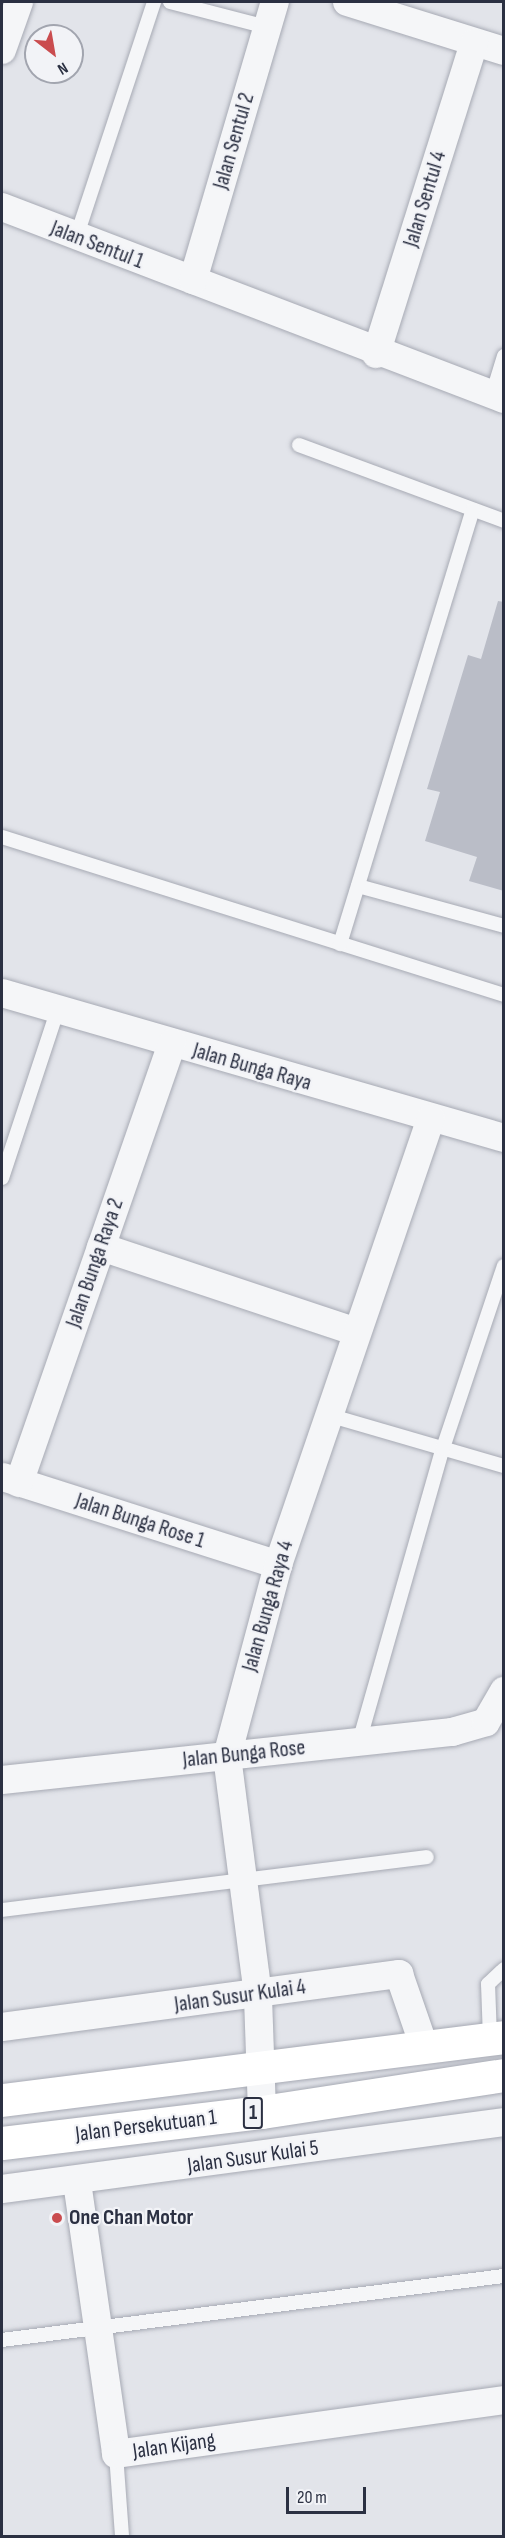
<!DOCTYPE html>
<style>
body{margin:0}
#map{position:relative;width:505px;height:2538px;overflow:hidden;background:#e2e4ea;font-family:"Sofia Sans Condensed",sans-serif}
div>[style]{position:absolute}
.building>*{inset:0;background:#babdc7}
.roads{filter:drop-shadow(0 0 2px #a7aab4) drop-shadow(0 0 2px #a7aab4)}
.service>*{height:14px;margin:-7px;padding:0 7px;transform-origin:7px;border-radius:7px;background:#f5f6f8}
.minor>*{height:28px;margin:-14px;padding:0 14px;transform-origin:14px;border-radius:14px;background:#f5f6f8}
.trunk>*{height:33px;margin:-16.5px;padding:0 16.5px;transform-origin:16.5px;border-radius:16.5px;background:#fff}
.dots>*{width:16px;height:16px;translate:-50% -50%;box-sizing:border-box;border:3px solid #f2f3f7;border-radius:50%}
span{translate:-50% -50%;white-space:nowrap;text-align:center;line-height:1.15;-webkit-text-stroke:4.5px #f2f3f7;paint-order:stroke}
.shield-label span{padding:2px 4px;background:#f2f3f7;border:2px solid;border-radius:4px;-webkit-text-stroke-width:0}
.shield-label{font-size:21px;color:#2b3042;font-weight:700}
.street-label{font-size:22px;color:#2b3042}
.poi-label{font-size:22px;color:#2b3042;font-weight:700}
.left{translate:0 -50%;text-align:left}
.frame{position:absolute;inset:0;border:3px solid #2b3042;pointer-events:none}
.north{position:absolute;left:24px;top:24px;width:60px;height:60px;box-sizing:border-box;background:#f2f3f7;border:2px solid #a2a5af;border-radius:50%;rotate:149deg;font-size:16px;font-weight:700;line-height:24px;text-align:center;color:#2b3042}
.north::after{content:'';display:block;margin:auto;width:21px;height:27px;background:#ca4c4f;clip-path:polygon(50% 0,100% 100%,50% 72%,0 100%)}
.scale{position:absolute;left:286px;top:2487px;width:80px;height:27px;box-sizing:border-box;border:3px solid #2b3042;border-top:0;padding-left:8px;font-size:18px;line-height:21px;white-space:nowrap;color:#2b3042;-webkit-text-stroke:4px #f2f3f7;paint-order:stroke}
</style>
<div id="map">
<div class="building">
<div style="clip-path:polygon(498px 601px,504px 602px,504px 891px,469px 881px,477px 857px,425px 841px,440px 792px,427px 789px,468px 655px,481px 659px)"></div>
</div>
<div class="roads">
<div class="service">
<div style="left:170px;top:2px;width:100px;rotate:14.5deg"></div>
<div style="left:76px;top:238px;width:249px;rotate:-71.7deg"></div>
<div style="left:492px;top:395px;width:41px;rotate:-72.9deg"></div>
<div style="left:299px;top:445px;width:219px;rotate:20.3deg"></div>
<div style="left:2px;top:837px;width:526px;rotate:17.47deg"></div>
<div style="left:358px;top:886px;width:151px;rotate:15.3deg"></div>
<div style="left:340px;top:944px;width:454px;rotate:-73deg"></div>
<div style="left:2px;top:1178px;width:178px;rotate:-71.7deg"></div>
<div style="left:328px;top:1415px;width:183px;rotate:16.2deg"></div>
<div style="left:359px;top:1742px;width:306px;rotate:-74.1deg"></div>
<div style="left:443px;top:1448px;width:192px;rotate:-71.5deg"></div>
<div style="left:2px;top:1910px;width:428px;rotate:-7.1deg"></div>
<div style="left:490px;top:2038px;width:54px;rotate:-92.1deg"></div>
<div style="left:488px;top:1984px;width:22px;rotate:-43deg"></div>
<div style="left:2px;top:2340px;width:506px;rotate:-7.27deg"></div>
<div style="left:116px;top:2454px;width:82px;rotate:85.8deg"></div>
</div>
<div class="minor">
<div style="left:347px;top:2px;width:164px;rotate:17.3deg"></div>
<div style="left:2px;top:50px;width:51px;rotate:-70.5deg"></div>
<div style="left:2px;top:207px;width:537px;rotate:20.93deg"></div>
<div style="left:193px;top:280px;width:290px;rotate:-73.6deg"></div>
<div style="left:376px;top:354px;width:326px;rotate:-72.5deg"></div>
<div style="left:2px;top:993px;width:523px;rotate:16.11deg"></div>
<div style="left:101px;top:1247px;width:269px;rotate:18.4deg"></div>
<div style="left:3px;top:1477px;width:289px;rotate:17.7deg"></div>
<div style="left:19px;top:1483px;width:466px;rotate:-70.8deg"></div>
<div style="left:2px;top:1780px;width:453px;rotate:-6.1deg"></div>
<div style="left:452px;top:1732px;width:35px;rotate:-16deg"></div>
<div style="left:486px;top:1722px;width:36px;rotate:-60deg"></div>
<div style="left:2px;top:2027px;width:401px;rotate:-7.6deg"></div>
<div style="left:399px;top:1974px;width:79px;rotate:70.9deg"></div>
<div style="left:262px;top:2112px;width:117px;rotate:-92deg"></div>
<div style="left:258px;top:1995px;width:241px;rotate:-97.4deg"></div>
<div style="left:227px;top:1756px;width:198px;rotate:-75deg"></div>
<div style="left:278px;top:1565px;width:472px;rotate:-71.1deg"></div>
<div style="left:77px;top:2182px;width:275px;rotate:81.8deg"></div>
<div style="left:116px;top:2454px;width:392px;rotate:-7.9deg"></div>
<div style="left:2px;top:2189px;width:506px;rotate:-7.6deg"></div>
</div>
<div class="trunk">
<div style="left:2px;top:2100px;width:506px;rotate:-7.15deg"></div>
<div style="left:2px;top:2143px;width:262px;rotate:-6.8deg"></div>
<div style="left:262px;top:2112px;width:245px;rotate:-8.7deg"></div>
</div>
</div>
<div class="dots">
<div style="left:57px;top:2218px;background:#ca4c4f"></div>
</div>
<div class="shield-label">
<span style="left:253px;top:2113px">1</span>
</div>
<div class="street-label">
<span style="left:234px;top:141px;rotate:-74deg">Jalan Sentul 2</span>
<span style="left:425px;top:199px;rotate:-73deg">Jalan Sentul 4</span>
<span style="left:97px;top:245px;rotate:21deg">Jalan Sentul 1</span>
<span style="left:252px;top:1067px;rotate:16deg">Jalan Bunga Raya</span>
<span style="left:95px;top:1263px;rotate:-71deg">Jalan Bunga Raya 2</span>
<span style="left:140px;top:1521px;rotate:18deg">Jalan Bunga Rose 1</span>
<span style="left:268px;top:1606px;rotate:-74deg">Jalan Bunga Raya 4</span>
<span style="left:244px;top:1754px;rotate:-6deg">Jalan Bunga Rose</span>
<span style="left:240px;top:1996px;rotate:-8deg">Jalan Susur Kulai 4</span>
<span style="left:146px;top:2126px;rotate:-7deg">Jalan Persekutuan 1</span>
<span style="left:253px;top:2157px;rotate:-8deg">Jalan Susur Kulai 5</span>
<span style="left:174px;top:2446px;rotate:-8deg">Jalan Kijang</span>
</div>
<div class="poi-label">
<span class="left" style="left:69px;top:2218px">One Chan Motor</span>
</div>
<div class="frame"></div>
<div class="north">N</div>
<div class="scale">20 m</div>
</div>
